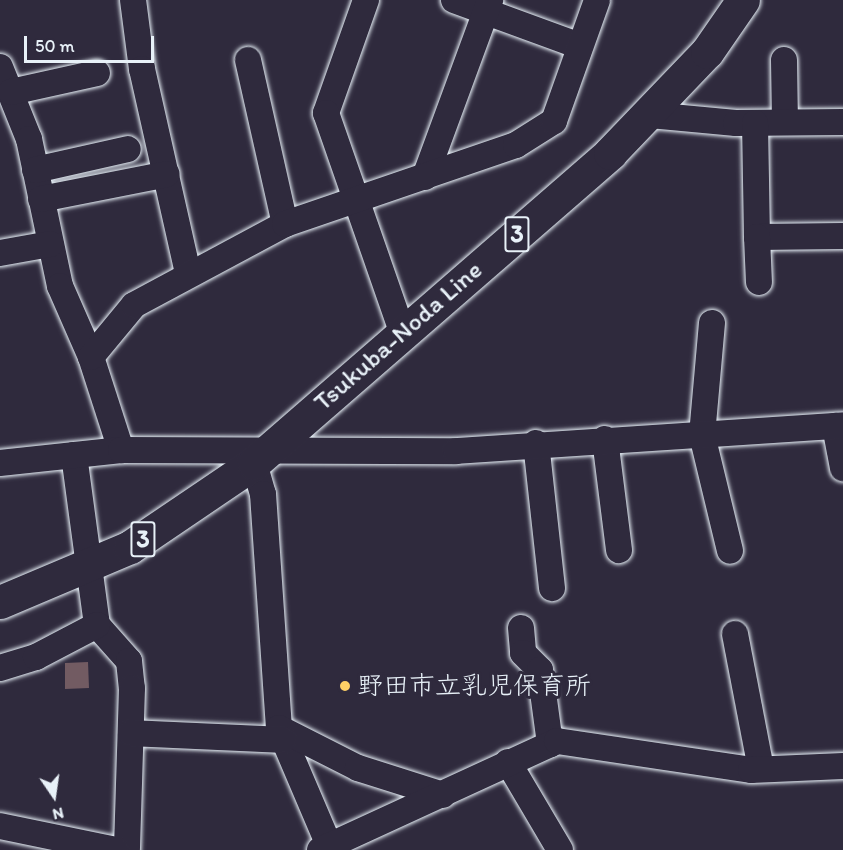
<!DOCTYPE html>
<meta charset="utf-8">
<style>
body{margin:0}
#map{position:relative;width:843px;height:850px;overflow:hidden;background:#2f2a3d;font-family:Itim,"Klee One",sans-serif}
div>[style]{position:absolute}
.building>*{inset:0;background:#725b62}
.roads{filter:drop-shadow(0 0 2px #e8f1f8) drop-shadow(0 0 2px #e8f1f8)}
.minor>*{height:26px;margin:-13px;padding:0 13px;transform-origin:13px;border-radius:13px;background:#2f2a3d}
.major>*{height:33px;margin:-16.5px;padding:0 16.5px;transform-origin:16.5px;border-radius:16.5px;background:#2f2a3d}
.dots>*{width:16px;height:16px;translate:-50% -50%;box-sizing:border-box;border:3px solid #2f2a3d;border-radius:50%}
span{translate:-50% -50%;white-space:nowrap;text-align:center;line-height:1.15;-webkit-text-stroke:6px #2f2a3d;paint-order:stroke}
.shield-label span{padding:2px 4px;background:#2f2a3d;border:2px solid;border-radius:4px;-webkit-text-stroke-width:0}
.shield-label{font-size:24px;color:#e8f1f8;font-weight:700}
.street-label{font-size:26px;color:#e8f1f8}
.poi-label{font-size:26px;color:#e8f1f8}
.left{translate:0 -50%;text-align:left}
.north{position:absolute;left:24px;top:766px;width:60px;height:60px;-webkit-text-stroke:4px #2f2a3d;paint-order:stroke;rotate:167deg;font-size:16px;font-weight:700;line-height:24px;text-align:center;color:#e8f1f8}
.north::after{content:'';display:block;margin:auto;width:21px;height:27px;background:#e8f1f8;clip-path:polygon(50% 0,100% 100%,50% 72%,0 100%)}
.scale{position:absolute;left:24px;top:36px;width:130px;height:27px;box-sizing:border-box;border:3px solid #e8f1f8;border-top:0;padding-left:8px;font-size:18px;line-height:21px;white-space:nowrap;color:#e8f1f8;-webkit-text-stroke:4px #2f2a3d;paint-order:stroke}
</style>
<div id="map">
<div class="building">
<div style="clip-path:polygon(88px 662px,89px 688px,65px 689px,65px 663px)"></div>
</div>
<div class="roads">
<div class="minor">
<div style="left:133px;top:0;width:70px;rotate:82.6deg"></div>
<div style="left:142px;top:69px;width:209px;rotate:77.3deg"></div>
<div style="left:366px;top:0;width:120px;rotate:109.5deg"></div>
<div style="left:326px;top:113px;width:231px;rotate:70.8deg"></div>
<div style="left:454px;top:0;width:134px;rotate:20.1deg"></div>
<div style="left:248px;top:60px;width:168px;rotate:77.3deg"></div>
<div style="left:784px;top:60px;width:62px;rotate:89.1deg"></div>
<div style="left:0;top:67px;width:78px;rotate:68.1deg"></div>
<div style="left:29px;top:139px;width:150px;rotate:78.1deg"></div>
<div style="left:60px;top:286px;width:77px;rotate:66.4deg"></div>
<div style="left:91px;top:357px;width:98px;rotate:72.1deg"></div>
<div style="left:11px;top:92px;width:88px;rotate:-12.5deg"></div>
<div style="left:650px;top:115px;width:86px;rotate:5.3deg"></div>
<div style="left:736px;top:123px;width:107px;rotate:-0.5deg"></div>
<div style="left:755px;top:123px;width:114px;rotate:89deg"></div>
<div style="left:757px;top:237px;width:86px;rotate:-0.7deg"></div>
<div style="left:35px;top:170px;width:95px;rotate:-12.7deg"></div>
<div style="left:425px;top:177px;width:189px;rotate:-69.8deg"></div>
<div style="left:41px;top:199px;width:128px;rotate:-11.2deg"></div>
<div style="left:757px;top:237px;width:45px;rotate:87.5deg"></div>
<div style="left:0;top:253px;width:51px;rotate:-10.2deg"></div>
<div style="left:712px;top:323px;width:112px;rotate:95.1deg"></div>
<div style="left:702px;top:435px;width:119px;rotate:76.4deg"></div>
<div style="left:91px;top:357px;width:67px;rotate:-50.4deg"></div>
<div style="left:134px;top:305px;width:171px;rotate:-28.2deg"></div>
<div style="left:285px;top:224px;width:244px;rotate:-18.9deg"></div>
<div style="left:516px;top:145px;width:45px;rotate:-32.3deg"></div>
<div style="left:554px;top:121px;width:128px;rotate:-70.4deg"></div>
<div style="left:835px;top:426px;width:43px;rotate:79.2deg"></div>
<div style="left:605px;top:439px;width:112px;rotate:82.8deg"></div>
<div style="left:536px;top:443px;width:146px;rotate:83.7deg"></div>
<div style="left:74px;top:455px;width:172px;rotate:82.3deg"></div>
<div style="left:97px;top:625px;width:48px;rotate:48.4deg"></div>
<div style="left:129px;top:661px;width:27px;rotate:84deg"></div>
<div style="left:132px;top:688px;width:162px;rotate:91.8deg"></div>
<div style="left:0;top:463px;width:122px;rotate:-6.1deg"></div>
<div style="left:121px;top:450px;width:335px;rotate:0.2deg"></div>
<div style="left:456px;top:451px;width:388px;rotate:-3.8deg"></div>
<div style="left:254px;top:463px;width:32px;rotate:74deg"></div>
<div style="left:263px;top:494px;width:235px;rotate:86.1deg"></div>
<div style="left:279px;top:728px;width:127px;rotate:66.9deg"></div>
<div style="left:521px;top:628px;width:25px;rotate:85deg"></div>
<div style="left:523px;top:653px;width:24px;rotate:45deg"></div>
<div style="left:540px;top:670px;width:75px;rotate:82.3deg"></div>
<div style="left:735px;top:634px;width:137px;rotate:79.1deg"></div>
<div style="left:0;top:668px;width:38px;rotate:-17deg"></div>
<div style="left:36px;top:657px;width:69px;rotate:-27.7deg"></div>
<div style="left:279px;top:728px;width:89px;rotate:26.9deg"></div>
<div style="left:358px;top:768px;width:89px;rotate:17.6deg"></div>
<div style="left:131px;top:733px;width:152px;rotate:2.6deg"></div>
<div style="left:508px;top:762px;width:102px;rotate:59.4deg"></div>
<div style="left:0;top:826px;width:118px;rotate:11.7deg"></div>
<div style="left:320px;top:850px;width:261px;rotate:-24.7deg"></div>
<div style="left:557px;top:741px;width:196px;rotate:8.5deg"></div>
<div style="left:751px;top:770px;width:92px;rotate:-2.5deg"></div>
</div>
<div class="major">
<div style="left:0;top:602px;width:141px;rotate:-22.9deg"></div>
<div style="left:130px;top:547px;width:150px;rotate:-34.1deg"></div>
<div style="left:254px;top:463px;width:472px;rotate:-41deg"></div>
<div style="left:610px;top:153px;width:140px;rotate:-46.2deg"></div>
<div style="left:707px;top:52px;width:63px;rotate:-55.3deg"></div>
</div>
</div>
<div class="dots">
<div style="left:345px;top:686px;background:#ffd166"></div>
</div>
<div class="shield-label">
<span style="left:517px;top:234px">3</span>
<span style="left:143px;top:539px">3</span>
</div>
<div class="street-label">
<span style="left:398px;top:336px;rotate:-41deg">Tsukuba-Noda Line</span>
</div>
<div class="poi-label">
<span class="left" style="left:357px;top:686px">野田市立乳児保育所</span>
</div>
<div class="north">N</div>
<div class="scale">50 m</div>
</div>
